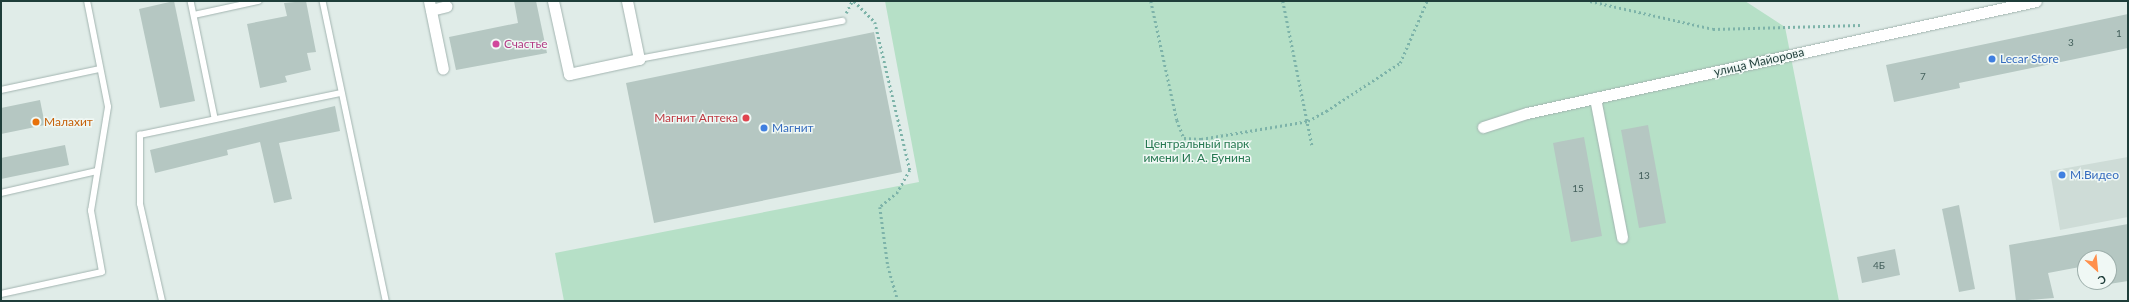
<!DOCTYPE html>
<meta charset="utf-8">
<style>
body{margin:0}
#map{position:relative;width:2129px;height:302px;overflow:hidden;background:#e0ece8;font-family:Lato,sans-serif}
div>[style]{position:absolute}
.built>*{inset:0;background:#cedcd7}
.green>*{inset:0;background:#b6e0c7}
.building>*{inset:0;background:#b5c7c2}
.path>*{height:2.5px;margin-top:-1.25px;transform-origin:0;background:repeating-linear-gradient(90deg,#7db3a9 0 2px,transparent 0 5px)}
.roads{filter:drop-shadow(0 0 1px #a2b4b0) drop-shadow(0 0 1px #a2b4b0)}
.service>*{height:5.5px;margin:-2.75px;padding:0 2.75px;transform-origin:2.75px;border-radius:2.75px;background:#fff}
.minor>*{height:11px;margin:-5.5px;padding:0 5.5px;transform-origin:5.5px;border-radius:5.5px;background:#fff}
.dots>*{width:11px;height:11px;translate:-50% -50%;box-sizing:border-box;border:2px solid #f0f8f5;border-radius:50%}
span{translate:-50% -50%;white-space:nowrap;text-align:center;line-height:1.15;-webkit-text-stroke:3px #f0f8f5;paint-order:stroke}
.number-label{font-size:10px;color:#44605c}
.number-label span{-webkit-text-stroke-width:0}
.hotel-label{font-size:12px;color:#b23c85}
.left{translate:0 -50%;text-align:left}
.shop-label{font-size:12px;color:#366cbe}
.street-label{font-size:12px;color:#1f3e3a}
.health-label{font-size:12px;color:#be3a42}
.right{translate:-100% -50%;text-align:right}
.food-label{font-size:12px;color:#c56008}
.park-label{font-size:12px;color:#257850}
.frame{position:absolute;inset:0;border:2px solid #1f3e3a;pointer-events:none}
.north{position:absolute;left:2077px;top:250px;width:40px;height:40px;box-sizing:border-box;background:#f0f8f5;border:1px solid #9caeaa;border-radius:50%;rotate:153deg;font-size:11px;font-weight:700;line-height:16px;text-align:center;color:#1f3e3a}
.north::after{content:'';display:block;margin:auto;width:14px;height:18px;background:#ff8f4b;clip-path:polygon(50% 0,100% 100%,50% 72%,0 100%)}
</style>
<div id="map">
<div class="built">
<div style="clip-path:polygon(2128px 157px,2128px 217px,2060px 230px,2050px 171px)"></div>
</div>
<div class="green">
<div style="clip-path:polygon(885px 1px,1745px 1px,1785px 27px,1839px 301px,564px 301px,555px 253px,919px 182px)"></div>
</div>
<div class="building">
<div style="clip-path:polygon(174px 1px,195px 101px,160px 108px,139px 9px)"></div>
<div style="clip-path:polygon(306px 1px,316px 52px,307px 53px,311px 70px,285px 76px,287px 82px,260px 88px,247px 24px,287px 16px,284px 3px)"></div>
<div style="clip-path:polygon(514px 1px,536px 1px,547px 53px,456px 70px,449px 37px,518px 23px)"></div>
<div style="clip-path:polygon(2128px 14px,2128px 48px,1959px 83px,1960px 88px,1894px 102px,1886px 65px)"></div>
<div style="clip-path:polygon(874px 32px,902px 172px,654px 223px,626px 83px)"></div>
<div style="clip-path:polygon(40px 100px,45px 125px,1px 134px,1px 108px)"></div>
<div style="clip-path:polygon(335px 106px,340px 131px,279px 143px,292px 199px,274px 203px,260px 142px,227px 150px,228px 155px,155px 173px,150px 150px)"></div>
<div style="clip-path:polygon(1648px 125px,1666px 223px,1639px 228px,1621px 130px)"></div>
<div style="clip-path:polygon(1584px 137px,1602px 236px,1571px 242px,1553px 143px)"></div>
<div style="clip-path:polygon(65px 145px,69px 165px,1px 179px,1px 158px)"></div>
<div style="clip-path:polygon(1959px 205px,1975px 289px,1959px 292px,1942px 209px)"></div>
<div style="clip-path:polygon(2128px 224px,2128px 281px,2109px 284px,2109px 258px,2085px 258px,2085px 266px,2048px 273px,2054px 298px,2016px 301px,2009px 245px)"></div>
<div style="clip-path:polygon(1895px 249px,1900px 275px,1862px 283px,1857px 257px)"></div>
</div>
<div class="path">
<div style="left:854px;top:1px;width:30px;rotate:45deg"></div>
<div style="left:875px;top:22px;width:152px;rotate:76.7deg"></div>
<div style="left:910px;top:170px;width:25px;rotate:119deg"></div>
<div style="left:898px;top:192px;width:23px;rotate:140deg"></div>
<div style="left:880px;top:207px;width:60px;rotate:82.3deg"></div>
<div style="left:888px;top:266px;width:36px;rotate:74deg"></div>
<div style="left:1151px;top:1px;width:122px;rotate:77.7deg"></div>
<div style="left:1177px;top:120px;width:19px;rotate:69deg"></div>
<div style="left:1184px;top:138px;width:17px;rotate:3deg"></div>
<div style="left:1201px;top:139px;width:109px;rotate:-9.5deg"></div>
<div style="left:1308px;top:121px;width:21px;rotate:-29deg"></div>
<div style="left:1326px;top:111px;width:88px;rotate:-33deg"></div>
<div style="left:1400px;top:63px;width:68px;rotate:-66.5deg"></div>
<div style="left:1283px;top:1px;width:147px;rotate:78.6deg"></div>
<div style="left:1590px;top:1px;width:126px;rotate:12.8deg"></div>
<div style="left:1713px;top:29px;width:147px;rotate:-1.6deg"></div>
<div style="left:846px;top:13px;width:13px;rotate:-63deg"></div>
</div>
<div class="roads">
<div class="service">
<div style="left:191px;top:1px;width:119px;rotate:78.4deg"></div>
<div style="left:323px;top:1px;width:307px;rotate:78.1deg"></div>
<div style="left:194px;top:15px;width:66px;rotate:-12.2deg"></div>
<div style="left:639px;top:59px;width:207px;rotate:-10.6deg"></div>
<div style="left:1px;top:90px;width:101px;rotate:-12deg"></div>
<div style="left:1px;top:193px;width:98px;rotate:-12.9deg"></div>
<div style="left:1px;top:294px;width:103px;rotate:-12.3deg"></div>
<div style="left:102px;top:272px;width:62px;rotate:-100.2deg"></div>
<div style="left:91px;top:211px;width:105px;rotate:-80.7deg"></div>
<div style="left:108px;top:107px;width:108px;rotate:-101.2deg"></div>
<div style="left:162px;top:301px;width:99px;rotate:-102.8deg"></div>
<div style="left:140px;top:204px;width:69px;rotate:-90deg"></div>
<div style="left:140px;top:135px;width:205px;rotate:-11.8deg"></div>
</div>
<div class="minor">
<div style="left:429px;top:1px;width:69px;rotate:78.4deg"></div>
<div style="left:553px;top:1px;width:75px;rotate:77.6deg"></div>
<div style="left:569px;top:74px;width:72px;rotate:-12.1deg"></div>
<div style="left:639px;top:59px;width:59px;rotate:-101.7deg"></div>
<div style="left:431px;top:10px;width:16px;rotate:-14deg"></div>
<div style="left:1595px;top:98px;width:142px;rotate:79deg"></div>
<div style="left:1483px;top:127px;width:46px;rotate:-17.7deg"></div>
<div style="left:1527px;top:113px;width:521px;rotate:-12.41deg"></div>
</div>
</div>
<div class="dots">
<div style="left:496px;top:44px;background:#d1479c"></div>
<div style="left:1992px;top:59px;background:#3f7fe0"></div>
<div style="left:746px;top:118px;background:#e0444e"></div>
<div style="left:36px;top:122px;background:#e8710a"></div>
<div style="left:764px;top:128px;background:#3f7fe0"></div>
<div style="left:2062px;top:175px;background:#3f7fe0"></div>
</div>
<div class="number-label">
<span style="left:2119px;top:34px">1</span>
<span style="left:2071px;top:43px">3</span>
<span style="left:1923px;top:77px">7</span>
<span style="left:1644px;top:176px">13</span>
<span style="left:1578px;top:189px">15</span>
<span style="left:1879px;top:266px">4Б</span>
</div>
<div class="hotel-label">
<span class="left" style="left:504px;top:44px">Счастье</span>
</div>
<div class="shop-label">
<span class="left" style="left:2000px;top:59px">Lecar Store</span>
<span class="left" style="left:772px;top:128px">Магнит</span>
<span class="left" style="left:2070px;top:175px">М.Видео</span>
</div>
<div class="street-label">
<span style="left:1759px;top:62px;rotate:-13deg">улица Майорова</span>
</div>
<div class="health-label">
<span class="right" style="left:738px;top:118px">Магнит Аптека</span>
</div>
<div class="food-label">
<span class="left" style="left:44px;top:122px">Малахит</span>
</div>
<div class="park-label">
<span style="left:1197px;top:151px">Центральный парк<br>имени И. А. Бунина</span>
</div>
<div class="frame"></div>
<div class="north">С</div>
</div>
